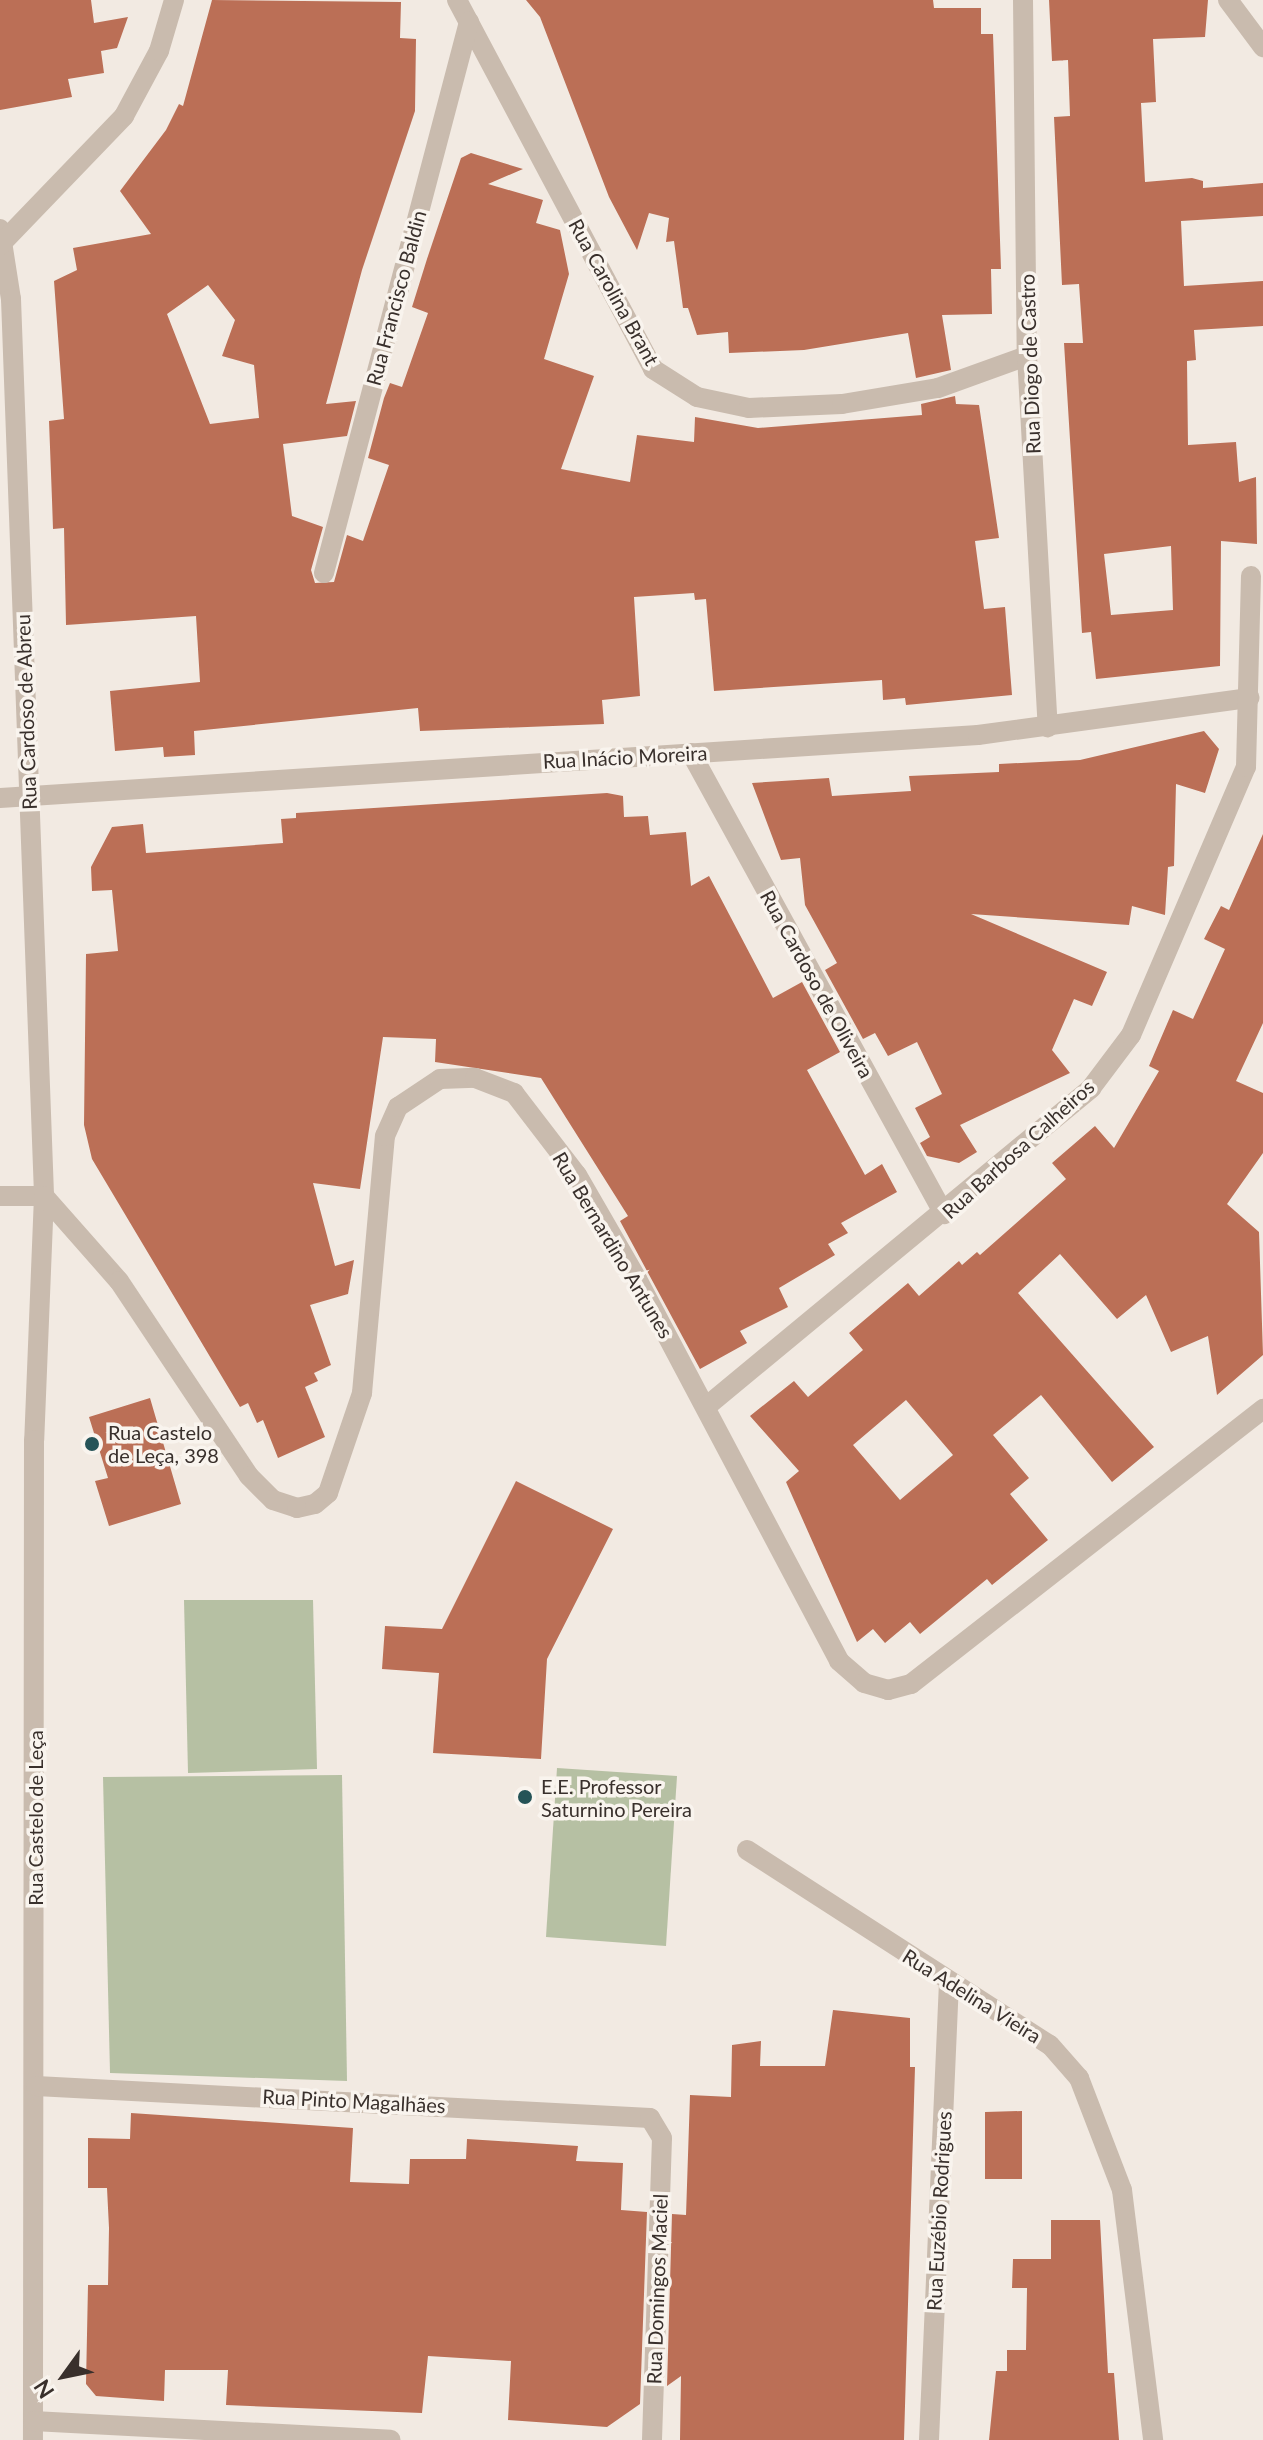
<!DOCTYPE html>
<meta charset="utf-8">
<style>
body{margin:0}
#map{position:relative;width:1263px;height:2440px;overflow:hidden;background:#f2eae2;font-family:Lato,sans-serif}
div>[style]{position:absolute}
.green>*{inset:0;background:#b6c0a3}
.building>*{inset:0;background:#bb6f56}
.minor>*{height:20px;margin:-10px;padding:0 10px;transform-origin:10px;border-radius:10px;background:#c9bbae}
.dots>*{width:22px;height:22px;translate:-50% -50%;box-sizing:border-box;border:4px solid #f9f4ee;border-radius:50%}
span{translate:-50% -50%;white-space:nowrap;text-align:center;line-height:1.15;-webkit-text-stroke:7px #f9f4ee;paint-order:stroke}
.street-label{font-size:20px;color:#39302c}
.poi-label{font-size:20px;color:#39302c}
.left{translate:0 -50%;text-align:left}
.north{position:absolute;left:24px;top:2336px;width:80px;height:80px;-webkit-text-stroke:6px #f9f4ee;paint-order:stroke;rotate:237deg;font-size:22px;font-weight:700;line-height:32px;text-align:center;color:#39302c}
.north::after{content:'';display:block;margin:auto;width:28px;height:36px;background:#39302c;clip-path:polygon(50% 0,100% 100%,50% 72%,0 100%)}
</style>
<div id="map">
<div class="green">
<div style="clip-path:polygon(184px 1600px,313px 1600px,317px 1769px,188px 1773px)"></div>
<div style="clip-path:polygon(557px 1768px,677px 1776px,666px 1946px,546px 1937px)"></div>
<div style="clip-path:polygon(342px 1775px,347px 2081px,110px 2073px,103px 1777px)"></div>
</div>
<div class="building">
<div style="clip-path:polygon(0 0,91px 0,94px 23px,128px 17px,117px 48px,101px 51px,104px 73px,68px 79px,72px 97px,0 110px)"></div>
<div style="clip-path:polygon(evenodd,212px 0,401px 2px,400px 38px,416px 39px,415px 111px,362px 270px,326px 404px,356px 401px,347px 436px,283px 444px,292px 516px,323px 527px,311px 570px,315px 583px,334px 582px,347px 535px,363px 541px,389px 465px,368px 458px,384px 398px,390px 383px,402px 387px,428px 313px,412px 307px,427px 259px,461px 158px,471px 153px,523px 169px,488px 184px,543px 200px,536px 223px,560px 230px,569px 274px,544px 359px,594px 376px,561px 469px,630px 482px,637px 435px,694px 442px,695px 417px,758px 428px,922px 415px,921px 404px,955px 396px,956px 404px,979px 405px,999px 538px,975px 541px,984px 609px,1005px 607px,1012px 695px,906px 705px,905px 698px,883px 700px,882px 680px,714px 691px,706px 599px,695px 600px,694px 593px,634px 597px,640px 696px,602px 700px,604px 724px,420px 731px,418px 708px,194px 731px,195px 755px,164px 757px,163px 747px,115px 751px,110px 691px,200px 682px,196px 616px,66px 625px,64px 528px,53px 529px,52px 500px,49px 421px,64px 419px,54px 281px,77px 270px,73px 248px,151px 234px,120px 191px,166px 130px,179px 104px,183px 106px,212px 0,208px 285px,235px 320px,222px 356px,254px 365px,259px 418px,210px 424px,167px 314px,208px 285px)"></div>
<div style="clip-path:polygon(526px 0,933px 0,934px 8px,981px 8px,981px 34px,993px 34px,1001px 269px,991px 269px,992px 314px,942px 315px,951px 370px,916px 378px,908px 333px,804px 350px,729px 353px,728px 332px,697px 335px,688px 308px,683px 308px,674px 241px,666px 242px,669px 218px,649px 213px,637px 250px,609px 197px,540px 17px)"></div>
<div style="clip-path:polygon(evenodd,1049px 0,1208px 0,1205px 37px,1153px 39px,1156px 102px,1141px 103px,1145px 182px,1192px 178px,1203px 181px,1203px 188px,1263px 183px,1263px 216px,1181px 221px,1184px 286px,1263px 281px,1263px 326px,1194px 330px,1196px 360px,1187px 361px,1188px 445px,1236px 442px,1239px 482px,1256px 477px,1257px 544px,1221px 541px,1220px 666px,1096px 679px,1091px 632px,1082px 633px,1064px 343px,1083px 343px,1079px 284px,1062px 285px,1054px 117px,1070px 116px,1068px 60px,1052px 61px,1049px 0,1171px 546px,1173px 610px,1111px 615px,1104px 554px,1171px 546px)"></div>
<div style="clip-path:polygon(1204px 731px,1219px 749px,1205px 793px,1176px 784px,1174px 866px,1168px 867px,1165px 915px,1132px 906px,1129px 925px,971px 914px,1107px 972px,1092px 1006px,1074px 999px,1052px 1050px,1070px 1073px,960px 1125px,977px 1152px,959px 1163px,927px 1156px,920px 1143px,930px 1137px,915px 1108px,942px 1094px,917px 1042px,888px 1056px,875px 1033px,863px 1039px,825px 970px,837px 963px,805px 905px,800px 858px,781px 860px,752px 783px,829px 778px,832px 796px,911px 791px,909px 776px,999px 772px,999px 764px,1080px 760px)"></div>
<div style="clip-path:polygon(607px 793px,623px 796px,624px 817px,648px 816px,650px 835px,686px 832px,691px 886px,709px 876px,773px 998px,802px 982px,840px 1052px,807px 1070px,865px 1175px,882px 1164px,897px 1192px,841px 1223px,848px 1233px,828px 1244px,835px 1255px,779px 1288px,788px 1307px,740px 1331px,747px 1343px,700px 1369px,620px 1221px,628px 1216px,541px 1078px,435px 1062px,436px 1039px,383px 1037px,360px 1189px,313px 1183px,335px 1266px,354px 1260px,348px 1294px,310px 1305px,331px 1365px,314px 1373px,318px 1381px,305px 1387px,325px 1437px,278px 1458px,263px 1420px,257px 1423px,248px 1403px,240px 1407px,92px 1159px,84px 1125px,86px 954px,118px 951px,112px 890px,92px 891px,91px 867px,112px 827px,143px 824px,146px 853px,283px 843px,281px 819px,296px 818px,296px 813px)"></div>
<div style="clip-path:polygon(evenodd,1263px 834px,1263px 1023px,1236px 1081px,1263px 1093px,1263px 1153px,1227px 1204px,1259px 1232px,1263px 1355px,1217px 1395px,1208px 1336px,1171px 1352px,1146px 1295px,1117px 1319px,1060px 1254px,1018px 1293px,1154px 1447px,1112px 1482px,1041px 1395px,993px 1435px,1029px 1478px,1010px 1494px,1048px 1540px,992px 1585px,987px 1579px,920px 1634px,910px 1622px,885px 1643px,873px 1629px,857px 1642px,786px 1482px,799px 1471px,750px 1416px,794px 1381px,808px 1397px,863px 1350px,849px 1333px,908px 1283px,919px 1296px,959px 1261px,962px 1265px,977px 1252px,980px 1255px,1066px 1179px,1052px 1163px,1095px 1126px,1114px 1148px,1159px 1071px,1149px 1066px,1173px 1010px,1193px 1019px,1225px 949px,1204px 939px,1221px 906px,1229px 910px,1263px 834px,906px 1400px,953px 1455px,900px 1500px,853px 1445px,906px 1400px)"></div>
<div style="clip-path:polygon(150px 1398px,181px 1504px,109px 1526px,95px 1481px,108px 1478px,89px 1417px)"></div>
<div style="clip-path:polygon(516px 1481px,613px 1529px,547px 1659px,541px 1759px,433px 1753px,439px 1673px,382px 1669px,385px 1626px,442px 1629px)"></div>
<div style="clip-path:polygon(833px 2010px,910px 2018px,910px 2067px,915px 2067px,904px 2440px,680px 2440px,681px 2376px,667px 2386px,672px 2214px,686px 2215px,690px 2095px,731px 2097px,732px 2045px,761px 2041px,760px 2066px,825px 2066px)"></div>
<div style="clip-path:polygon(1022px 2111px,1022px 2179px,985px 2179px,985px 2112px)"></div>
<div style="clip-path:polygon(131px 2113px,353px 2128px,350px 2182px,409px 2184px,410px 2159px,466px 2159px,467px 2139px,578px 2146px,576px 2161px,623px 2163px,621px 2210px,647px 2212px,640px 2404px,607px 2427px,508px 2420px,511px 2361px,428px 2356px,422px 2413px,226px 2405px,228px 2370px,165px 2370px,164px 2401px,96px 2396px,86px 2384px,88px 2285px,108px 2285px,109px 2228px,107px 2188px,88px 2188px,88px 2138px,130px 2139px)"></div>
<div style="clip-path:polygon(1051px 2220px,1100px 2220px,1108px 2373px,1114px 2373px,1119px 2440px,989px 2440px,996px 2371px,1007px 2371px,1007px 2350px,1026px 2350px,1027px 2288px,1012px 2288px,1013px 2259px,1051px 2259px)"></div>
</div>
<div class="minor">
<div style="left:457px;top:0;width:418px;rotate:62deg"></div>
<div style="left:653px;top:369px;width:52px;rotate:32.5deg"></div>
<div style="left:697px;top:397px;width:53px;rotate:11.9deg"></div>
<div style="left:749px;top:408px;width:93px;rotate:-2.5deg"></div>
<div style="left:842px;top:404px;width:97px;rotate:-9.5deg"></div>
<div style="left:938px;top:388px;width:95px;rotate:-19.8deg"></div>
<div style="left:1023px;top:0;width:356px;rotate:89.4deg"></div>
<div style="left:1027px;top:356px;width:372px;rotate:86.8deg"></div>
<div style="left:1228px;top:0;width:59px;rotate:53.3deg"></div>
<div style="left:0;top:229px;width:71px;rotate:81.1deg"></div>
<div style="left:11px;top:299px;width:898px;rotate:87.89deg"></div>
<div style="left:44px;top:1196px;width:244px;rotate:92.3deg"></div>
<div style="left:34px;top:1440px;width:1000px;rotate:90.06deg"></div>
<div style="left:0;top:245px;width:179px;rotate:-46.1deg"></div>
<div style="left:124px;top:116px;width:74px;rotate:-61.7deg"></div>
<div style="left:159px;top:51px;width:53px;rotate:-73.6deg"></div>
<div style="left:324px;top:573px;width:570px;rotate:-75.26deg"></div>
<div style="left:691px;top:753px;width:526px;rotate:61.24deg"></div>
<div style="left:0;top:798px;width:980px;rotate:-3.69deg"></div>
<div style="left:978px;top:735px;width:274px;rotate:-7.8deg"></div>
<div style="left:0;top:1196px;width:44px"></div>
<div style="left:44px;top:1196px;width:113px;rotate:48.6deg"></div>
<div style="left:119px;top:1281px;width:234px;rotate:56.3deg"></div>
<div style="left:249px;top:1476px;width:34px;rotate:45deg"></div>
<div style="left:273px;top:1500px;width:25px;rotate:18deg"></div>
<div style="left:297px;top:1508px;width:18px;rotate:-13deg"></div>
<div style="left:315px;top:1504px;width:17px;rotate:-40deg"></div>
<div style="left:328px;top:1493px;width:106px;rotate:-71.2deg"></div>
<div style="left:362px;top:1393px;width:258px;rotate:-84.9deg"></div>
<div style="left:385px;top:1136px;width:32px;rotate:-66deg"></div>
<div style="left:398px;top:1107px;width:50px;rotate:-33.7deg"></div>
<div style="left:440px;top:1079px;width:35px;rotate:-2deg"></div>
<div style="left:475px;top:1078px;width:42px;rotate:21deg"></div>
<div style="left:514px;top:1093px;width:103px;rotate:52.5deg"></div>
<div style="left:577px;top:1175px;width:120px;rotate:60deg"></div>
<div style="left:637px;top:1279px;width:432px;rotate:62.1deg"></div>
<div style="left:839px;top:1661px;width:33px;rotate:41deg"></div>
<div style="left:864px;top:1683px;width:25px;rotate:16deg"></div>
<div style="left:888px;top:1690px;width:24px;rotate:-15deg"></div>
<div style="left:911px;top:1684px;width:447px;rotate:-38deg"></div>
<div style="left:707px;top:1406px;width:499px;rotate:-39.6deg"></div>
<div style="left:1091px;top:1088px;width:66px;rotate:-53deg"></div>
<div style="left:1131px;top:1035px;width:292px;rotate:-66.8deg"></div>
<div style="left:1246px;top:767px;width:191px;rotate:-88.5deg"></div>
<div style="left:747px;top:1850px;width:360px;rotate:32.8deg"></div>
<div style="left:1050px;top:2045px;width:44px;rotate:48.7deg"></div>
<div style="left:1079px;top:2078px;width:120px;rotate:69deg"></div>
<div style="left:1122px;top:2190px;width:252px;rotate:82.9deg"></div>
<div style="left:36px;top:2086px;width:615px;rotate:2.98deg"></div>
<div style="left:650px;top:2118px;width:23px;rotate:59deg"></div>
<div style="left:662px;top:2138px;width:302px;rotate:91.9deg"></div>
<div style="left:33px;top:2421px;width:358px;rotate:3deg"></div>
<div style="left:929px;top:2440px;width:457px;rotate:-87.5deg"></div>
</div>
<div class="dots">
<div style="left:92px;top:1444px;background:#255357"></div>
<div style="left:525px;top:1797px;background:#255357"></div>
</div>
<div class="street-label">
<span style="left:614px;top:292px;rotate:61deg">Rua Carolina Brant</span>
<span style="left:396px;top:298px;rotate:-75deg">Rua Francisco Baldin</span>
<span style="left:1030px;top:364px;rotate:-92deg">Rua Diogo de Castro</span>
<span style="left:26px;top:712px;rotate:-92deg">Rua Cardoso de Abreu</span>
<span style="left:625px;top:757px;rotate:-3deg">Rua Inácio Moreira</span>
<span style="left:817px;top:984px;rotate:61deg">Rua Cardoso de Oliveira</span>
<span style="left:1018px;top:1149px;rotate:-42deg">Rua Barbosa Calheiros</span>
<span style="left:613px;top:1245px;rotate:59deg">Rua Bernardino Antunes</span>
<span style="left:35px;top:1818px;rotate:-90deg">Rua Castelo de Leça</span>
<span style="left:972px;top:1996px;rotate:32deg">Rua Adelina Vieira</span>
<span style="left:354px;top:2101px;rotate:3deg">Rua Pinto Magalhães</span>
<span style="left:939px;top:2211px;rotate:-87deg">Rua Euzébio Rodrigues</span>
<span style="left:657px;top:2289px;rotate:-88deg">Rua Domingos Maciel</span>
</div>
<div class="poi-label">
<span class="left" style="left:108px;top:1444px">Rua Castelo<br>de Leça, 398</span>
<span class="left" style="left:541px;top:1798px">E.E. Professor<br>Saturnino Pereira</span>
</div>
<div class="north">N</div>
</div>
